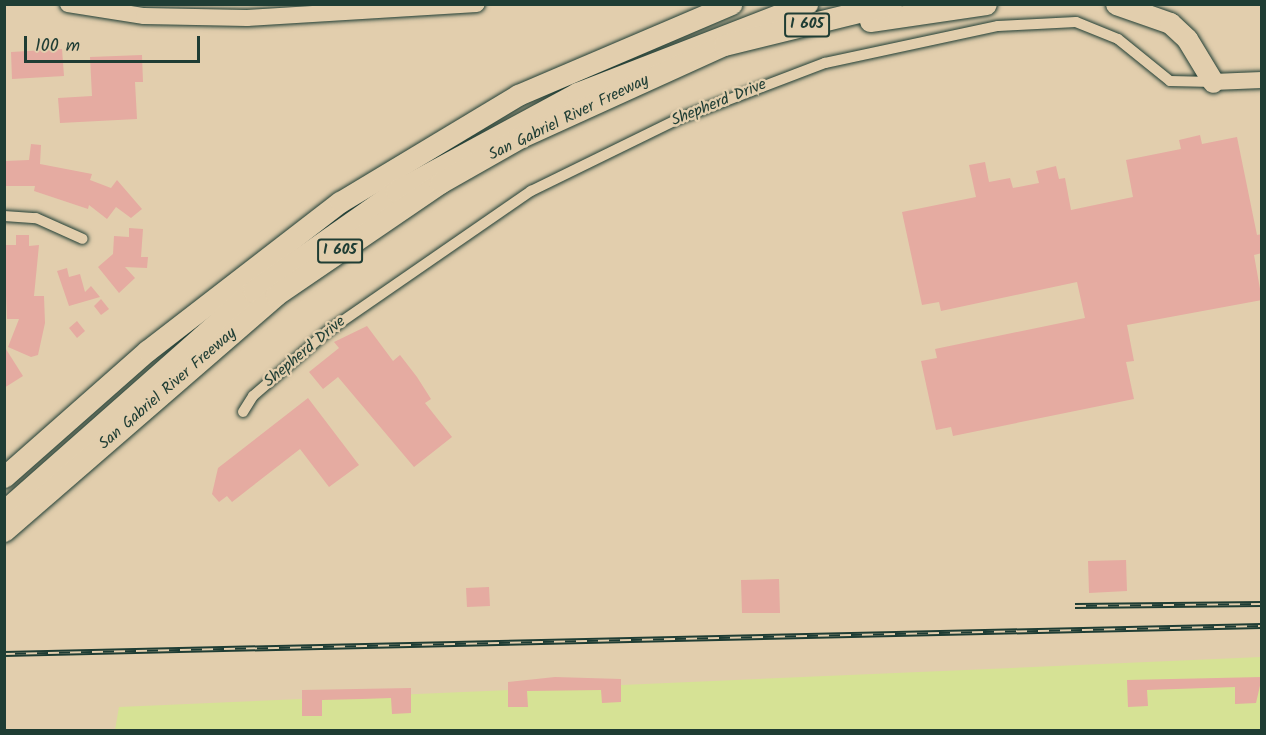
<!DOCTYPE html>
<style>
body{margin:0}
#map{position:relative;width:1266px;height:735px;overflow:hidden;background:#e2cead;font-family:Kalam,sans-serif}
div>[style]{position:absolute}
.green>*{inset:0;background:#d6e295}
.building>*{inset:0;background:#e5aba1}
.roads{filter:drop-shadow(0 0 2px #1f3d34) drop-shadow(0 0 2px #1f3d34)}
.minor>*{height:10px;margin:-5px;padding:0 5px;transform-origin:5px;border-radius:5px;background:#e2cead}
.secondary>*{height:16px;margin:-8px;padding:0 8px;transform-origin:8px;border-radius:8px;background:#e2cead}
.motorway>*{height:21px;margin:-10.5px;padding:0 10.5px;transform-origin:10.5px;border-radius:10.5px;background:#e2cead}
.rail>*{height:6px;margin-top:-3px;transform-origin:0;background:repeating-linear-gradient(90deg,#e2cead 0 11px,#1f3d34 0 22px);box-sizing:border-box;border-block:2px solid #1f3d34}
span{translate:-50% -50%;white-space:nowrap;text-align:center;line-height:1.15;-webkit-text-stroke:5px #e2cead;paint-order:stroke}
.shield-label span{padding:2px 4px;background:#e2cead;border:2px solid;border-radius:4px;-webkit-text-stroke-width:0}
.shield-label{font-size:15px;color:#1f3d34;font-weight:700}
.street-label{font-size:16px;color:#1f3d34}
.frame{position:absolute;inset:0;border:6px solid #1f3d34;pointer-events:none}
.scale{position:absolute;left:24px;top:36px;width:176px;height:27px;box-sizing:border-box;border:3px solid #1f3d34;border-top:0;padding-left:8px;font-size:18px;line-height:21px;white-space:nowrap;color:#1f3d34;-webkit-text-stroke:4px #e2cead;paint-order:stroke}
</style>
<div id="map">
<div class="green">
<div style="clip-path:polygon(1261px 657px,1261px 730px,115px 730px,119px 707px)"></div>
</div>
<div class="building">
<div style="clip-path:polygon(62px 49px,64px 76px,12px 79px,11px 52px)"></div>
<div style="clip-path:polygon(142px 55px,143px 82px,135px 82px,137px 119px,60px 123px,58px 98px,92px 96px,90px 57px)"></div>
<div style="clip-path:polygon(1200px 135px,1202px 144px,1237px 137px,1257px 235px,1262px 234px,1262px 253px,1254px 255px,1262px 300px,1127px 325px,1134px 361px,1126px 362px,1134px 399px,953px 436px,951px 427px,936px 430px,921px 361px,937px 358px,935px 349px,1085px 318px,1077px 282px,941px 311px,939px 302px,922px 305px,902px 212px,976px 197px,969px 165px,985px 162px,989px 182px,1010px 178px,1013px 188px,1039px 183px,1036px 171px,1056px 166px,1059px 179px,1065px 178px,1071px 210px,1133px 197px,1126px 160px,1181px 149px,1179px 140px)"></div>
<div style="clip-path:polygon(31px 144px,41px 145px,40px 164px,92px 174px,90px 180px,111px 188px,117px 180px,142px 209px,131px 218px,116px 207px,107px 219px,89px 205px,88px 209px,34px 191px,35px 186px,5px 186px,5px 161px,29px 160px)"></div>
<div style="clip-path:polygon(129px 228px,143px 229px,141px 257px,148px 257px,147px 268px,125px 267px,135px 278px,119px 293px,98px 267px,113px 254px,114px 236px,129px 237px)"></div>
<div style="clip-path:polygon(16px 235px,29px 235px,29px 246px,39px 245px,34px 296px,44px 296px,45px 323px,38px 355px,31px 357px,8px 347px,19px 319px,7px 319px,4px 245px,16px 245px)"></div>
<div style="clip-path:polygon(67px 268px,69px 277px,80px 274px,85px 292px,91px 286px,100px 297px,69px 306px,57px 271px)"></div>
<div style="clip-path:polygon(101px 299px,109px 309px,101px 315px,94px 306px)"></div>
<div style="clip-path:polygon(77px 321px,85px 331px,77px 338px,69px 328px)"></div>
<div style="clip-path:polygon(367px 326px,393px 361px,400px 355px,417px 377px,431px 399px,425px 403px,452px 437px,414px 467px,338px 377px,323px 389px,309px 372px,339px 348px,334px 342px)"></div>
<div style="clip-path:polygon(4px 346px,23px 376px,4px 388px)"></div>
<div style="clip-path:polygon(308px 398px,359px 465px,329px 487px,300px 449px,232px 502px,227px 496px,219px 502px,212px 494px,218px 468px)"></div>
<div style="clip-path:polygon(1126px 560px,1127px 591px,1089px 593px,1088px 561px)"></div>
<div style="clip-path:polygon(779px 579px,780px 613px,742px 613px,741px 580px)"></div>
<div style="clip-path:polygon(489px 587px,490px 606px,467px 607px,466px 588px)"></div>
<div style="clip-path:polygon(555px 677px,621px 679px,621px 702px,602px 703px,601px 690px,527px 691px,528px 707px,508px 707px,508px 682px)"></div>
<div style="clip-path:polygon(1262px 677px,1256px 703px,1235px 704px,1235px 687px,1147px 690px,1148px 706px,1128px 707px,1127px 680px)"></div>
<div style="clip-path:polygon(411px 688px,411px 713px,392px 714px,391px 698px,362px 699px,322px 700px,322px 716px,302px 716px,302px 690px)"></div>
</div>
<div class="roads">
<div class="minor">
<div style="left:4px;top:216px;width:32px;rotate:4deg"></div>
<div style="left:36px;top:218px;width:51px;rotate:24.1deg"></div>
<div style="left:243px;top:412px;width:19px;rotate:-58deg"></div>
<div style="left:253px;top:396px;width:99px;rotate:-40.9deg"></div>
<div style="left:328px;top:331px;width:247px;rotate:-34.6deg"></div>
<div style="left:531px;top:191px;width:164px;rotate:-26.1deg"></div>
<div style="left:678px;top:119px;width:157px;rotate:-20.9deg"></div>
<div style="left:825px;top:63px;width:177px;rotate:-12.1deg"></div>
<div style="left:998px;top:26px;width:78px;rotate:-2.9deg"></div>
<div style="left:1076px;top:22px;width:45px;rotate:22deg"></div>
<div style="left:1118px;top:39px;width:67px;rotate:38.9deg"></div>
<div style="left:1170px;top:81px;width:43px;rotate:1.3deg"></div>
</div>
<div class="secondary">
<div style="left:68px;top:4px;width:77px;rotate:9deg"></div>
<div style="left:144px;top:16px;width:103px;rotate:1.1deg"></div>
<div style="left:247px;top:18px;width:230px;rotate:-3.5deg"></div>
<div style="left:1213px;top:82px;width:49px;rotate:-2.3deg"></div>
</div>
<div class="motorway">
<div style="left:1116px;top:4px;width:57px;rotate:19.4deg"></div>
<div style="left:1170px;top:23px;width:23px;rotate:43deg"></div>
<div style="left:1187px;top:39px;width:50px;rotate:58.8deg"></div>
<div style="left:870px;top:21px;width:117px;rotate:-8.3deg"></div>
<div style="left:4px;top:477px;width:191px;rotate:-41.4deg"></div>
<div style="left:147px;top:351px;width:244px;rotate:-37.7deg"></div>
<div style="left:340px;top:202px;width:208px;rotate:-31deg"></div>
<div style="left:518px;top:95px;width:232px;rotate:-23.1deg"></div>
<div style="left:4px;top:511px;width:332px;rotate:-41.5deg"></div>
<div style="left:253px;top:291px;width:174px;rotate:-35deg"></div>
<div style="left:396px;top:191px;width:206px;rotate:-28.4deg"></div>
<div style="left:577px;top:93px;width:247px;rotate:-21.2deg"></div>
<div style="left:4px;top:531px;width:360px;rotate:-40.9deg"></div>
<div style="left:276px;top:295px;width:199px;rotate:-34.3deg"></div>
<div style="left:440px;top:183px;width:93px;rotate:-29.6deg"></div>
<div style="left:521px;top:137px;width:223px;rotate:-24.4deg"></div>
<div style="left:724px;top:45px;width:172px;rotate:-13.8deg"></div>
</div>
</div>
<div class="rail">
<div style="left:1075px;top:606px;width:187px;rotate:-0.6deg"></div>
<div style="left:4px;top:654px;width:1258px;rotate:-1.28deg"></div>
</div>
<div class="shield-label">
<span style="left:807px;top:25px">I 605</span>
<span style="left:340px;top:251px">I 605</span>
</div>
<div class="street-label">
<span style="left:719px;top:103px;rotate:-22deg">Shepherd Drive</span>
<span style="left:569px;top:118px;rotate:-26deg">San Gabriel River Freeway</span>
<span style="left:305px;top:352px;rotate:-40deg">Shepherd Drive</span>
<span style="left:168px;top:389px;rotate:-41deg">San Gabriel River Freeway</span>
</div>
<div class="frame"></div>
<div class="scale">100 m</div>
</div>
